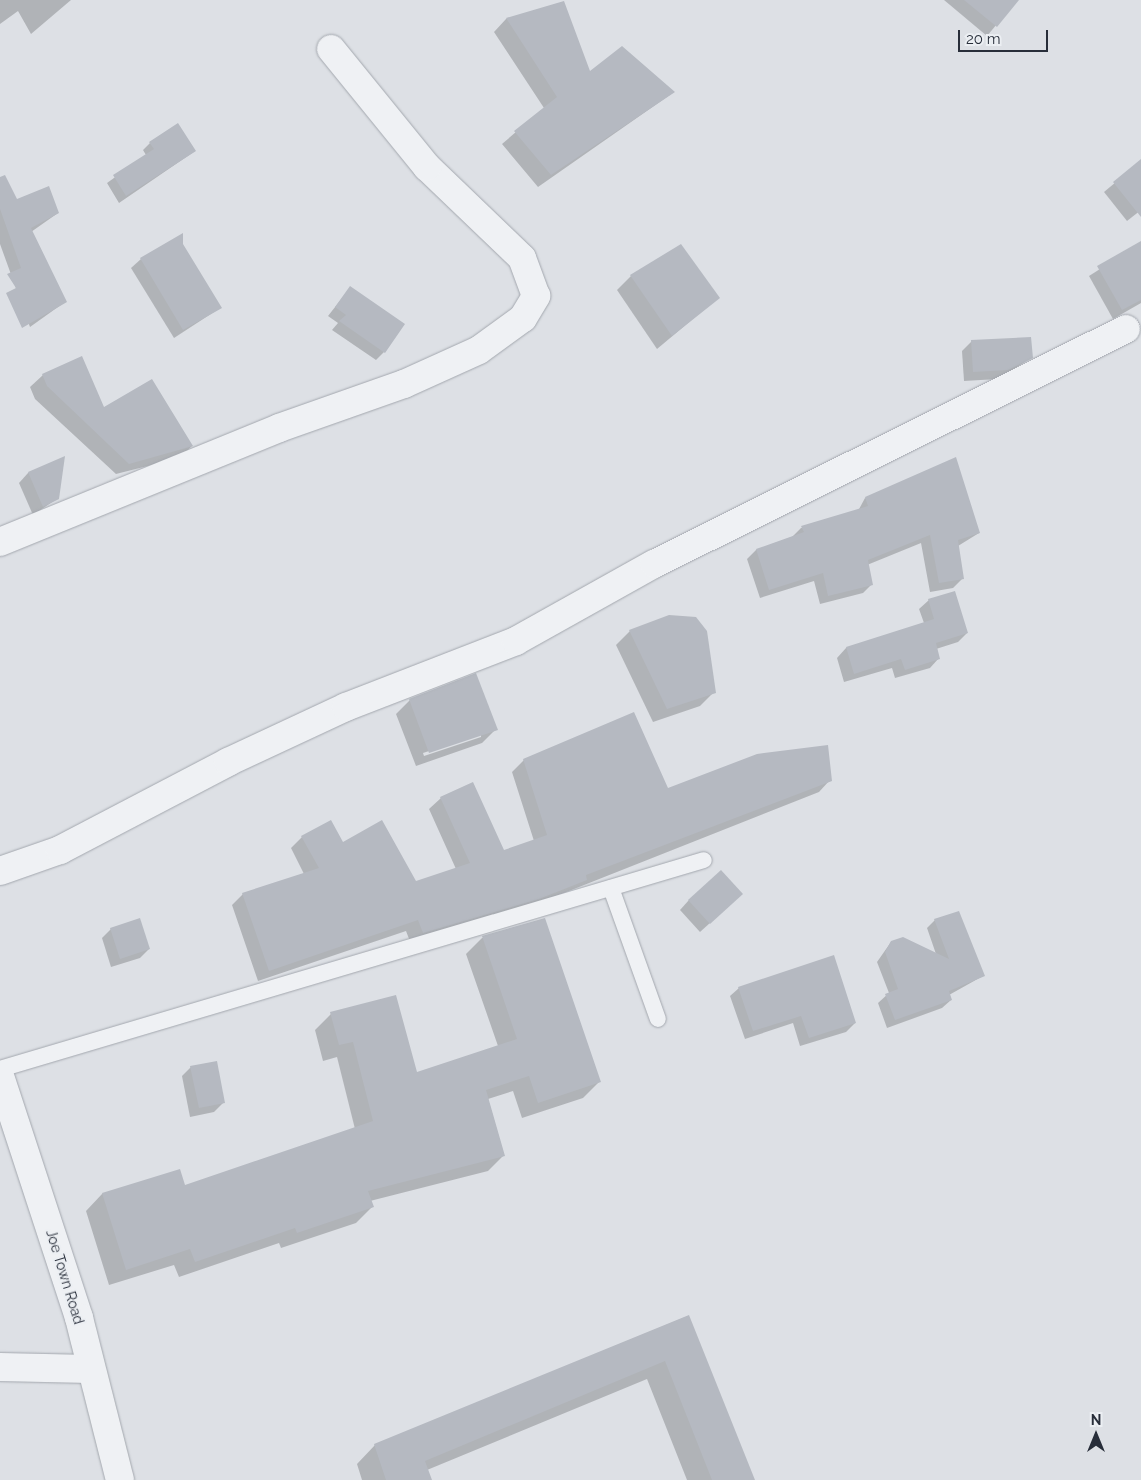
<!DOCTYPE html>
<style>
body{margin:0}
#map{position:relative;width:1141px;height:1480px;overflow:hidden;background:#dde0e5;font-family:Raleway,sans-serif}
div>[style]{position:absolute}
.shadow>*{inset:0;background:#0003}
.building>*{inset:0;background:#b5b9c1}
.roads{filter:drop-shadow(0 0 1px #a3a7ae) drop-shadow(0 0 1px #a3a7ae)}
.service>*{height:16px;margin:-8px;padding:0 8px;transform-origin:8px;border-radius:8px;background:#eff1f4}
.minor>*{height:28px;margin:-14px;padding:0 14px;transform-origin:14px;border-radius:14px;background:#eff1f4}
.tertiary>*{height:28px;margin:-14px;padding:0 14px;transform-origin:14px;border-radius:14px;background:#eff1f4}
span{translate:-50% -50%;white-space:nowrap;text-align:center;line-height:1.15;-webkit-text-stroke:4px #eceff3;paint-order:stroke}
.street-label{font-size:14px;color:#282e3a}
.north{position:absolute;left:1071px;top:1410px;width:50px;height:50px;-webkit-text-stroke:4px #eceff3;paint-order:stroke;rotate:0deg;font-size:14px;font-weight:700;line-height:20px;text-align:center;color:#282e3a}
.north::after{content:'';display:block;margin:auto;width:18px;height:22px;background:#282e3a;clip-path:polygon(50% 0,100% 100%,50% 72%,0 100%)}
.scale{position:absolute;left:958px;top:30px;width:90px;height:22px;box-sizing:border-box;border:2px solid #282e3a;border-top:0;padding-left:6px;font-size:15px;line-height:18px;white-space:nowrap;color:#282e3a;-webkit-text-stroke:4px #eceff3;paint-order:stroke}
</style>
<div id="map">
<div class="shadow">
<div style="clip-path:polygon(0 0,71px 0,31px 34px,18px 11px,0 24px)"></div>
<div style="clip-path:polygon(944px 0,1017px 0,987px 36px)"></div>
<div style="clip-path:polygon(563px 2px,590px 73px,674px 92px,538px 187px,502px 144px,544px 108px,494px 32px,506px 19px)"></div>
<div style="clip-path:polygon(150px 143px,195px 151px,119px 203px,107px 183px,146px 155px,143px 150px)"></div>
<div style="clip-path:polygon(1141px 161px,1141px 210px,1127px 221px,1104px 192px)"></div>
<div style="clip-path:polygon(0 178px,16px 200px,58px 213px,31px 232px,65px 302px,30px 327px,0 244px)"></div>
<div style="clip-path:polygon(1141px 243px,1141px 303px,1113px 319px,1089px 276px)"></div>
<div style="clip-path:polygon(182px 244px,220px 308px,174px 338px,131px 268px,141px 259px)"></div>
<div style="clip-path:polygon(631px 276px,718px 298px,657px 349px,617px 290px)"></div>
<div style="clip-path:polygon(350px 288px,384px 352px,376px 360px,332px 330px,338px 323px,328px 316px)"></div>
<div style="clip-path:polygon(972px 341px,1031px 358px,998px 379px,964px 381px,962px 351px)"></div>
<div style="clip-path:polygon(43px 375px,104px 409px,192px 446px,179px 458px,116px 474px,35px 399px,30px 387px)"></div>
<div style="clip-path:polygon(64px 458px,58px 498px,33px 515px,19px 483px,28px 473px)"></div>
<div style="clip-path:polygon(865px 498px,979px 533px,958px 546px,962px 579px,953px 588px,930px 592px,921px 543px,867px 565px,872px 584px,863px 593px,820px 604px,814px 581px,760px 598px,747px 559px,756px 550px,792px 537px,801px 528px,858px 511px)"></div>
<div style="clip-path:polygon(929px 600px,967px 633px,958px 642px,936px 649px,939px 658px,930px 668px,895px 678px,892px 668px,844px 682px,837px 658px,846px 648px,924px 623px,919px 609px)"></div>
<div style="clip-path:polygon(630px 631px,714px 692px,700px 706px,653px 722px,616px 645px)"></div>
<div style="clip-path:polygon(evenodd,410px 700px,496px 729px,482px 743px,416px 766px,396px 714px,410px 700px,481px 734px,481px 737px,424px 756px,423px 753px,481px 734px)"></div>
<div style="clip-path:polygon(524px 760px,667px 789px,830px 780px,819px 792px,526px 908px,411px 944px,406px 931px,258px 981px,232px 905px,243px 894px,304px 874px,291px 848px,302px 837px,342px 843px,416px 883px,456px 869px,429px 809px,441px 798px,504px 852px,534px 841px,512px 772px)"></div>
<div style="clip-path:polygon(689px 900px,732px 903px,700px 932px,680px 910px)"></div>
<div style="clip-path:polygon(544px 919px,599px 1082px,583px 1098px,522px 1118px,513px 1091px,488px 1099px,504px 1155px,488px 1171px,370px 1201px,372px 1207px,356px 1223px,281px 1248px,279px 1243px,179px 1277px,174px 1265px,109px 1285px,86px 1211px,102px 1194px,179px 1171px,184px 1187px,355px 1129px,337px 1057px,323px 1061px,315px 1030px,331px 1014px,417px 1074px,498px 1046px,466px 954px,482px 938px)"></div>
<div style="clip-path:polygon(935px 920px,983px 976px,949px 995px,951px 1000px,942px 1008px,887px 1028px,878px 1003px,889px 993px,877px 962px,891px 942px,936px 954px,927px 928px)"></div>
<div style="clip-path:polygon(111px 929px,149px 949px,140px 958px,111px 967px,102px 938px)"></div>
<div style="clip-path:polygon(739px 988px,855px 1023px,846px 1032px,800px 1046px,793px 1023px,745px 1039px,730px 996px)"></div>
<div style="clip-path:polygon(191px 1067px,223px 1103px,214px 1112px,190px 1117px,182px 1076px)"></div>
<div style="clip-path:polygon(688px 1316px,753px 1480px,687px 1480px,647px 1379px,427px 1470px,431px 1480px,362px 1480px,357px 1464px,375px 1445px)"></div>
</div>
<div class="building">
<div style="clip-path:polygon(964px 0,1019px 0,997px 27px)"></div>
<div style="clip-path:polygon(564px 1px,590px 71px,622px 46px,675px 92px,551px 175px,514px 131px,557px 97px,506px 18px)"></div>
<div style="clip-path:polygon(178px 123px,196px 151px,126px 196px,113px 175px,154px 149px,149px 142px)"></div>
<div style="clip-path:polygon(1141px 159px,1141px 217px,1113px 182px)"></div>
<div style="clip-path:polygon(5px 175px,17px 199px,49px 186px,59px 213px,31px 228px,67px 302px,22px 328px,6px 293px,16px 288px,7px 274px,21px 268px,0 209px,0 177px)"></div>
<div style="clip-path:polygon(183px 233px,183px 244px,222px 308px,183px 330px,140px 258px)"></div>
<div style="clip-path:polygon(1141px 241px,1141px 300px,1122px 310px,1097px 266px)"></div>
<div style="clip-path:polygon(681px 244px,720px 298px,672px 336px,630px 275px)"></div>
<div style="clip-path:polygon(350px 286px,405px 324px,385px 353px,339px 321px,346px 315px,335px 307px)"></div>
<div style="clip-path:polygon(1031px 337px,1033px 358px,1008px 370px,973px 372px,971px 340px)"></div>
<div style="clip-path:polygon(82px 356px,104px 407px,152px 379px,193px 446px,129px 464px,47px 386px,42px 374px)"></div>
<div style="clip-path:polygon(65px 456px,59px 499px,43px 507px,28px 472px)"></div>
<div style="clip-path:polygon(956px 457px,980px 533px,958px 540px,964px 579px,939px 583px,930px 535px,868px 560px,873px 585px,828px 596px,823px 573px,769px 590px,756px 549px,804px 532px,801px 526px,868px 506px,865px 497px)"></div>
<div style="clip-path:polygon(955px 591px,968px 633px,936px 643px,940px 659px,905px 670px,901px 659px,854px 674px,846px 647px,934px 619px,928px 599px)"></div>
<div style="clip-path:polygon(669px 615px,696px 617px,707px 631px,716px 693px,667px 709px,629px 630px)"></div>
<div style="clip-path:polygon(476px 673px,498px 730px,429px 753px,409px 699px)"></div>
<div style="clip-path:polygon(634px 712px,668px 788px,757px 754px,828px 745px,832px 781px,586px 875px,587px 880px,539px 899px,423px 933px,418px 920px,269px 971px,242px 893px,319px 868px,301px 836px,331px 820px,343px 842px,382px 820px,416px 881px,470px 863px,440px 797px,473px 782px,504px 850px,547px 835px,523px 759px)"></div>
<div style="clip-path:polygon(721px 870px,743px 894px,710px 924px,688px 900px)"></div>
<div style="clip-path:polygon(959px 911px,985px 976px,949px 991px,952px 1000px,895px 1020px,885px 994px,898px 989px,885px 952px,891px 941px,903px 937px,949px 959px,934px 919px)"></div>
<div style="clip-path:polygon(140px 918px,150px 949px,120px 959px,110px 928px)"></div>
<div style="clip-path:polygon(545px 918px,601px 1082px,538px 1103px,529px 1076px,486px 1090px,505px 1156px,368px 1191px,374px 1207px,297px 1233px,295px 1228px,195px 1262px,190px 1249px,126px 1270px,102px 1193px,180px 1169px,185px 1185px,373px 1121px,353px 1042px,339px 1045px,330px 1012px,396px 995px,417px 1072px,517px 1039px,482px 936px)"></div>
<div style="clip-path:polygon(834px 955px,856px 1023px,809px 1038px,801px 1016px,753px 1031px,738px 987px)"></div>
<div style="clip-path:polygon(217px 1061px,225px 1103px,199px 1108px,190px 1066px)"></div>
<div style="clip-path:polygon(689px 1315px,755px 1480px,712px 1480px,665px 1361px,425px 1461px,432px 1480px,386px 1480px,374px 1444px)"></div>
</div>
<div class="roads">
<div class="service">
<div style="left:611px;top:888px;width:139px;rotate:70.3deg"></div>
<div style="left:0;top:1069px;width:734px;rotate:-16.53deg"></div>
</div>
<div class="minor">
<div style="left:0;top:542px;width:301px;rotate:-22.2deg"></div>
<div style="left:279px;top:428px;width:133px;rotate:-19.4deg"></div>
<div style="left:404px;top:384px;width:82px;rotate:-24.4deg"></div>
<div style="left:479px;top:350px;width:54px;rotate:-36deg"></div>
<div style="left:523px;top:318px;width:26px;rotate:-59deg"></div>
<div style="left:536px;top:296px;width:40px;rotate:-110.2deg"></div>
<div style="left:522px;top:258px;width:132px;rotate:-136.2deg"></div>
<div style="left:427px;top:167px;width:152px;rotate:-129.1deg"></div>
<div style="left:0;top:871px;width:64px;rotate:-19.3deg"></div>
<div style="left:60px;top:850px;width:190px;rotate:-27.6deg"></div>
<div style="left:228px;top:762px;width:130px;rotate:-25deg"></div>
<div style="left:346px;top:707px;width:182px;rotate:-21.2deg"></div>
<div style="left:516px;top:641px;width:158px;rotate:-29.2deg"></div>
<div style="left:654px;top:564px;width:527px;rotate:-26.47deg"></div>
<div style="left:0;top:1367px;width:90px;rotate:1.3deg"></div>
</div>
<div class="tertiary">
<div style="left:0;top:1076px;width:255px;rotate:71.9deg"></div>
<div style="left:79px;top:1318px;width:167px;rotate:75.8deg"></div>
</div>
</div>
<div class="street-label">
<span style="left:65px;top:1277px;rotate:73deg">Joe Town Road</span>
</div>
<div class="north">N</div>
<div class="scale">20 m</div>
</div>
